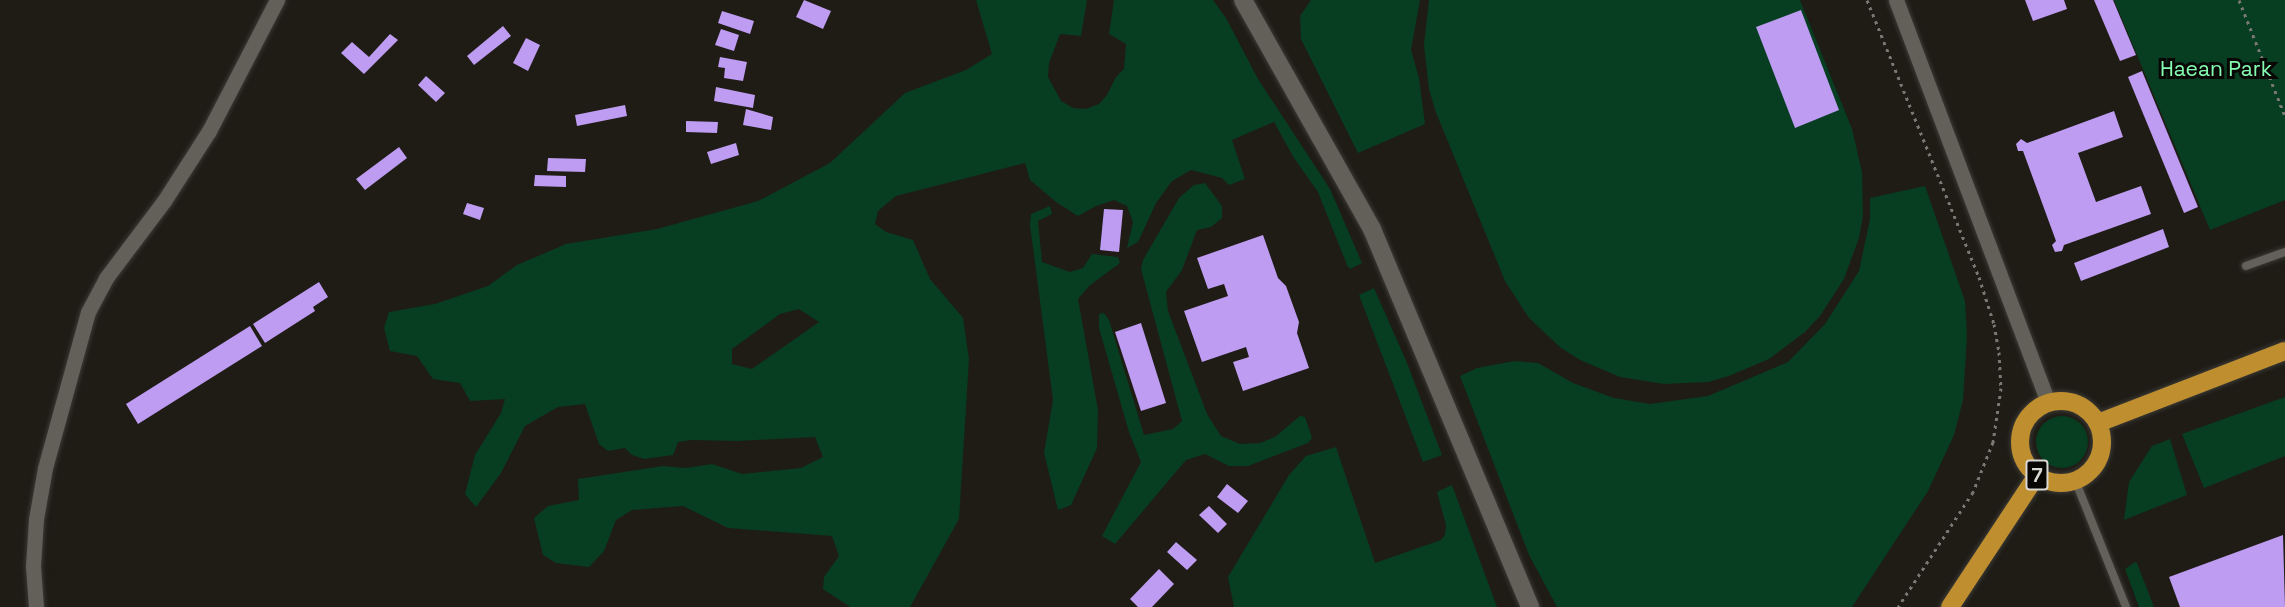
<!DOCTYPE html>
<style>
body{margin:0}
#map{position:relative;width:2285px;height:607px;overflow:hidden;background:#1f1c16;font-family:"Space Grotesk",sans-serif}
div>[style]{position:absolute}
.green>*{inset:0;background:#073d20}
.round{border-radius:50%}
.building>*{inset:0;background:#bd9cf1}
.path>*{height:3px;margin-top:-1.5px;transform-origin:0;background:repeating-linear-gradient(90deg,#7a7872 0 3px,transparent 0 7.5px)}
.roads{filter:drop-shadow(0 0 2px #3b3935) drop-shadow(0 0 2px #3b3935)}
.lane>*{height:8px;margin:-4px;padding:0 4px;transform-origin:4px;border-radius:4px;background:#626058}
.street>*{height:15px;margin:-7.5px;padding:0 7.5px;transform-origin:7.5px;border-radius:7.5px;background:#626058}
.secondary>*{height:18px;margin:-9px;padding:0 9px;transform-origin:9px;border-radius:9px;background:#626058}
.highway>*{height:18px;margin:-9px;padding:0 9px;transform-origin:9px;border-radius:9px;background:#be8e2f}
.highway>.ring{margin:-9px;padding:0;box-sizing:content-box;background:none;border:18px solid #be8e2f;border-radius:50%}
span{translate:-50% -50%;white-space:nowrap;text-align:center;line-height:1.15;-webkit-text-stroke:6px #080705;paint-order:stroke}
.shield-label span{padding:2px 4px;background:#080705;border:2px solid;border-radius:4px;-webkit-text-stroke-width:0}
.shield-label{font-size:20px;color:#d9d8d3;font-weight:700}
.park-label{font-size:21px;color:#85feb1}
</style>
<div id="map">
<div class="green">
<div style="clip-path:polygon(evenodd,976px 0,1087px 0,1081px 36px,1060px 34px,1049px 63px,1048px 77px,1061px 101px,1073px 108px,1086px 109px,1099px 104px,1107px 95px,1116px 77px,1124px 69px,1126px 44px,1109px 34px,1114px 0,1213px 0,1226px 18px,1258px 79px,1330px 189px,1362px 263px,1350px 269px,1347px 265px,1318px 192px,1294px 158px,1274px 122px,1232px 140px,1245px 179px,1229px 185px,1222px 178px,1191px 170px,1172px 181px,1156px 203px,1138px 242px,1127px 248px,1133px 222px,1127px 206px,1114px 200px,1096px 206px,1078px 216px,1056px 202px,1030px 180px,1025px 163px,896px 196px,878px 211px,875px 224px,886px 232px,913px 240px,930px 279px,963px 318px,969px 359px,959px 519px,910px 607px,850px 607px,823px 589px,824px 577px,839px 556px,832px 536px,728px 528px,683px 506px,632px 510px,616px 520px,604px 551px,589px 567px,556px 563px,543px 555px,534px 518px,548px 506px,579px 500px,578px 479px,663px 466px,686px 468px,712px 464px,742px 474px,801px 468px,823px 457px,815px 437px,737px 441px,691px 440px,678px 442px,673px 455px,644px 459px,632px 455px,625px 448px,608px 451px,599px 444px,585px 404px,558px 407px,525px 426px,501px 473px,476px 507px,465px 494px,475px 455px,501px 413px,505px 399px,470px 401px,460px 383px,433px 379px,417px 356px,390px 351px,384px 328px,389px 312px,435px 304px,488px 286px,517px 265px,566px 244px,657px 229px,758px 201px,830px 163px,905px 93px,966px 70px,992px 54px,976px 0,799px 309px,819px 322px,752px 369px,732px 364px,732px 349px,780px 314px,799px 309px)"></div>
<div style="clip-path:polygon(1311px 0,1420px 0,1411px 50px,1419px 78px,1425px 124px,1358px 153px,1301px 39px,1300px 16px)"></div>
<div style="clip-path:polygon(1429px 0,1800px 0,1852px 129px,1862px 172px,1863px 216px,1859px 238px,1844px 279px,1820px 316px,1805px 332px,1769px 359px,1729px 376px,1708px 382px,1664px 384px,1620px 377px,1580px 360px,1561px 348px,1529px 318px,1505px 281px,1435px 110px,1429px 89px,1424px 45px)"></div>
<div style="clip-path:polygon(2114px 0,2285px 0,2285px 200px,2210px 230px)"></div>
<div style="clip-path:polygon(1205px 183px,1222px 206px,1222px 218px,1211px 227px,1197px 230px,1182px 270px,1166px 292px,1168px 311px,1207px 414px,1221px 436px,1240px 444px,1260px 443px,1275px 437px,1300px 416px,1305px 417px,1312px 438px,1308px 443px,1248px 466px,1229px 466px,1205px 454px,1186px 460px,1115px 544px,1102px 536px,1141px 462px,1129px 432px,1099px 328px,1099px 314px,1104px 313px,1109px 320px,1144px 435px,1173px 429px,1182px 421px,1141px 269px,1143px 260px,1179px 198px,1194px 185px)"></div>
<div style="clip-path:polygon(1925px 186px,1965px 301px,1967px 336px,1963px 400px,1954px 435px,1928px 491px,1852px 607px,1557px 607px,1529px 555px,1460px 376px,1477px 368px,1515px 361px,1538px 363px,1573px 383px,1614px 398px,1650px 404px,1708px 396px,1788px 362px,1825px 324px,1859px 271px,1870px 219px,1870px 198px)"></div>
<div style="clip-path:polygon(1050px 206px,1052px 214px,1038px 221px,1042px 262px,1070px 272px,1083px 268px,1092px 254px,1118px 257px,1120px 263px,1089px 286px,1078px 299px,1098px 410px,1097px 448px,1071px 505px,1058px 510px,1044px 453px,1053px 400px,1030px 225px,1031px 214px)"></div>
<div style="clip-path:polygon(1374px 288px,1407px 363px,1442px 455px,1423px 462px,1359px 295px)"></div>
<div style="clip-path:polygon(2285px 397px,2285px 456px,2204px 488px,2182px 434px)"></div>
<div class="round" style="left:2036px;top:416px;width:52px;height:52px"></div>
<div style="clip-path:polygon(2170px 439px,2187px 495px,2124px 520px,2129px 482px,2152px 446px)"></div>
<div style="clip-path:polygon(1336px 447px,1375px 563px,1441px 540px,1445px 535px,1446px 525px,1437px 492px,1452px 485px,1497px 607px,1234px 607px,1228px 577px,1289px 475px,1306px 456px)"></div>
<div style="clip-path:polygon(2135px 562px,2137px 563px,2154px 607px,2139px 607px,2125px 569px)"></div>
</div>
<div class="building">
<div style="clip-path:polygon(804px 0,831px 11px,823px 29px,796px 17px)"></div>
<div style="clip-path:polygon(2025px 0,2064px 0,2067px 9px,2033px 21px)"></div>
<div style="clip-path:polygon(2094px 0,2113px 0,2136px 55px,2120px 61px)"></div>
<div style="clip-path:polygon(1801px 10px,1839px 110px,1795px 128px,1756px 27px)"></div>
<div style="clip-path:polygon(722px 11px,754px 21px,750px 34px,718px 23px)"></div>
<div style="clip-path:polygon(503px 26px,511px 36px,474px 65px,467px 56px)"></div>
<div style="clip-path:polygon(721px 29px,739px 35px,734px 51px,715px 45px)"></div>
<div style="clip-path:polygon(390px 34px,398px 40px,364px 74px,341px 53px,352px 42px,369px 57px)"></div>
<div style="clip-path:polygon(526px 38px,540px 45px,528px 71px,513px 63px)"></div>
<div style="clip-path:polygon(720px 57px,747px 62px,743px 81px,724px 78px,725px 68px,718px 67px)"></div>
<div style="clip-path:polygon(2142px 71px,2198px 207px,2184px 213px,2128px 77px)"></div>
<div style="clip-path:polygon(426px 76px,445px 93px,436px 102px,418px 85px)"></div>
<div style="clip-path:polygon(716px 87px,755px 95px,753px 108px,714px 101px)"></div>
<div style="clip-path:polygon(625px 105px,627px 116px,577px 126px,575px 115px)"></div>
<div style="clip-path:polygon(746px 109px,773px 117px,771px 130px,743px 125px)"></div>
<div style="clip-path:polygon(2114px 111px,2123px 137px,2078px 153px,2096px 202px,2141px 186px,2151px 214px,2064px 245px,2062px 251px,2055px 252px,2052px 245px,2056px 241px,2023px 151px,2018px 151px,2016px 144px,2021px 139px,2027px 143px)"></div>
<div style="clip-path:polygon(686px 121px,718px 122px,717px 133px,686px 132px)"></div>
<div style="clip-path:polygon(736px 143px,739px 155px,711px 164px,707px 152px)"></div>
<div style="clip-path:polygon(399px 147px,407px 158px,365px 190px,356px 179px)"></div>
<div style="clip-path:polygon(548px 158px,586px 159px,585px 172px,547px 171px)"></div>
<div style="clip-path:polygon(535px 175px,566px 176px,566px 187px,534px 186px)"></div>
<div style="clip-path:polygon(467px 203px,484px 208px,480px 220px,463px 214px)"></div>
<div style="clip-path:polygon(1104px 209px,1123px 210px,1119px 252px,1100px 250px)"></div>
<div style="clip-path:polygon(2163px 229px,2169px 247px,2081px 281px,2074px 263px)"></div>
<div style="clip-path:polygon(1263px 235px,1278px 278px,1286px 286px,1299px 322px,1297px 333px,1309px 368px,1243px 391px,1233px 362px,1249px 357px,1246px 347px,1202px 362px,1184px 311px,1228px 296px,1224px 284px,1208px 289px,1197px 258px)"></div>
<div style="clip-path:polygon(319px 282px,328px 297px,313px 307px,315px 311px,265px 343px,253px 324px)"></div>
<div style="clip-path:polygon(1141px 323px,1166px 403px,1141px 411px,1115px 332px)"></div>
<div style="clip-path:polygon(250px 326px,262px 346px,138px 424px,126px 404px)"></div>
<div style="clip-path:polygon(1227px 484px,1248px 501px,1238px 513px,1217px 497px)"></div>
<div style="clip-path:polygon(1209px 506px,1227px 524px,1218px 533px,1199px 515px)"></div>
<div style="clip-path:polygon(2283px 535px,2285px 607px,2180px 607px,2169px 577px)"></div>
<div style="clip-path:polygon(1176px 542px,1197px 560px,1187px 570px,1167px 552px)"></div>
<div style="clip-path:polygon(1159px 569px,1174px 584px,1152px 607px,1138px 607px,1130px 599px)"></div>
</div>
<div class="path">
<div style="left:1867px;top:0;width:299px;rotate:68deg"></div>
<div style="left:1979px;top:277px;width:49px;rotate:72.3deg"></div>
<div style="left:1994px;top:324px;width:28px;rotate:80deg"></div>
<div style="left:1999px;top:352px;width:36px;rotate:87deg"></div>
<div style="left:2001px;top:388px;width:55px;rotate:98.4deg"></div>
<div style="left:1993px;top:442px;width:54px;rotate:111.8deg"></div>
<div style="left:1973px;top:492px;width:137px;rotate:123.1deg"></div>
<div style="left:2239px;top:0;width:125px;rotate:68.4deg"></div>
</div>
<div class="roads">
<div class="lane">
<div style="left:2246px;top:266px;width:41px;rotate:-19.7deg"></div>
<div style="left:2075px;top:480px;width:137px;rotate:68.1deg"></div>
</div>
<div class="street">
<div style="left:1896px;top:0;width:431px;rotate:69.3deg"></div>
<div style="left:36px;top:607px;width:41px;rotate:-94.2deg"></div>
<div style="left:33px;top:566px;width:47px;rotate:-86.3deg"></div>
<div style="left:36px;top:519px;width:52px;rotate:-80deg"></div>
<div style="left:45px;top:468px;width:162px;rotate:-74.6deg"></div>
<div style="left:88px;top:312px;width:38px;rotate:-62deg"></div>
<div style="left:106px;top:278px;width:96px;rotate:-53deg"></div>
<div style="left:164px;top:201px;width:83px;rotate:-57.3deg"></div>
<div style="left:209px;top:131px;width:148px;rotate:-62.6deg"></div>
</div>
<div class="secondary">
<div style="left:1243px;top:0;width:263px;rotate:60.6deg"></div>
<div style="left:1372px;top:229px;width:410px;rotate:67.3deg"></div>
</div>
<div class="highway">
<div class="ring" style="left:2020px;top:401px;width:64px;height:64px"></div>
<div style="left:2098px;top:423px;width:200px;rotate:-21.1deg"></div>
<div style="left:1950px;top:607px;width:158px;rotate:-56.6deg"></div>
</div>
</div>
<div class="shield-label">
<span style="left:2037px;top:475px">7</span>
</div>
<div class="park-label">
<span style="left:2216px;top:69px">Haean Park</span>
</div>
</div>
